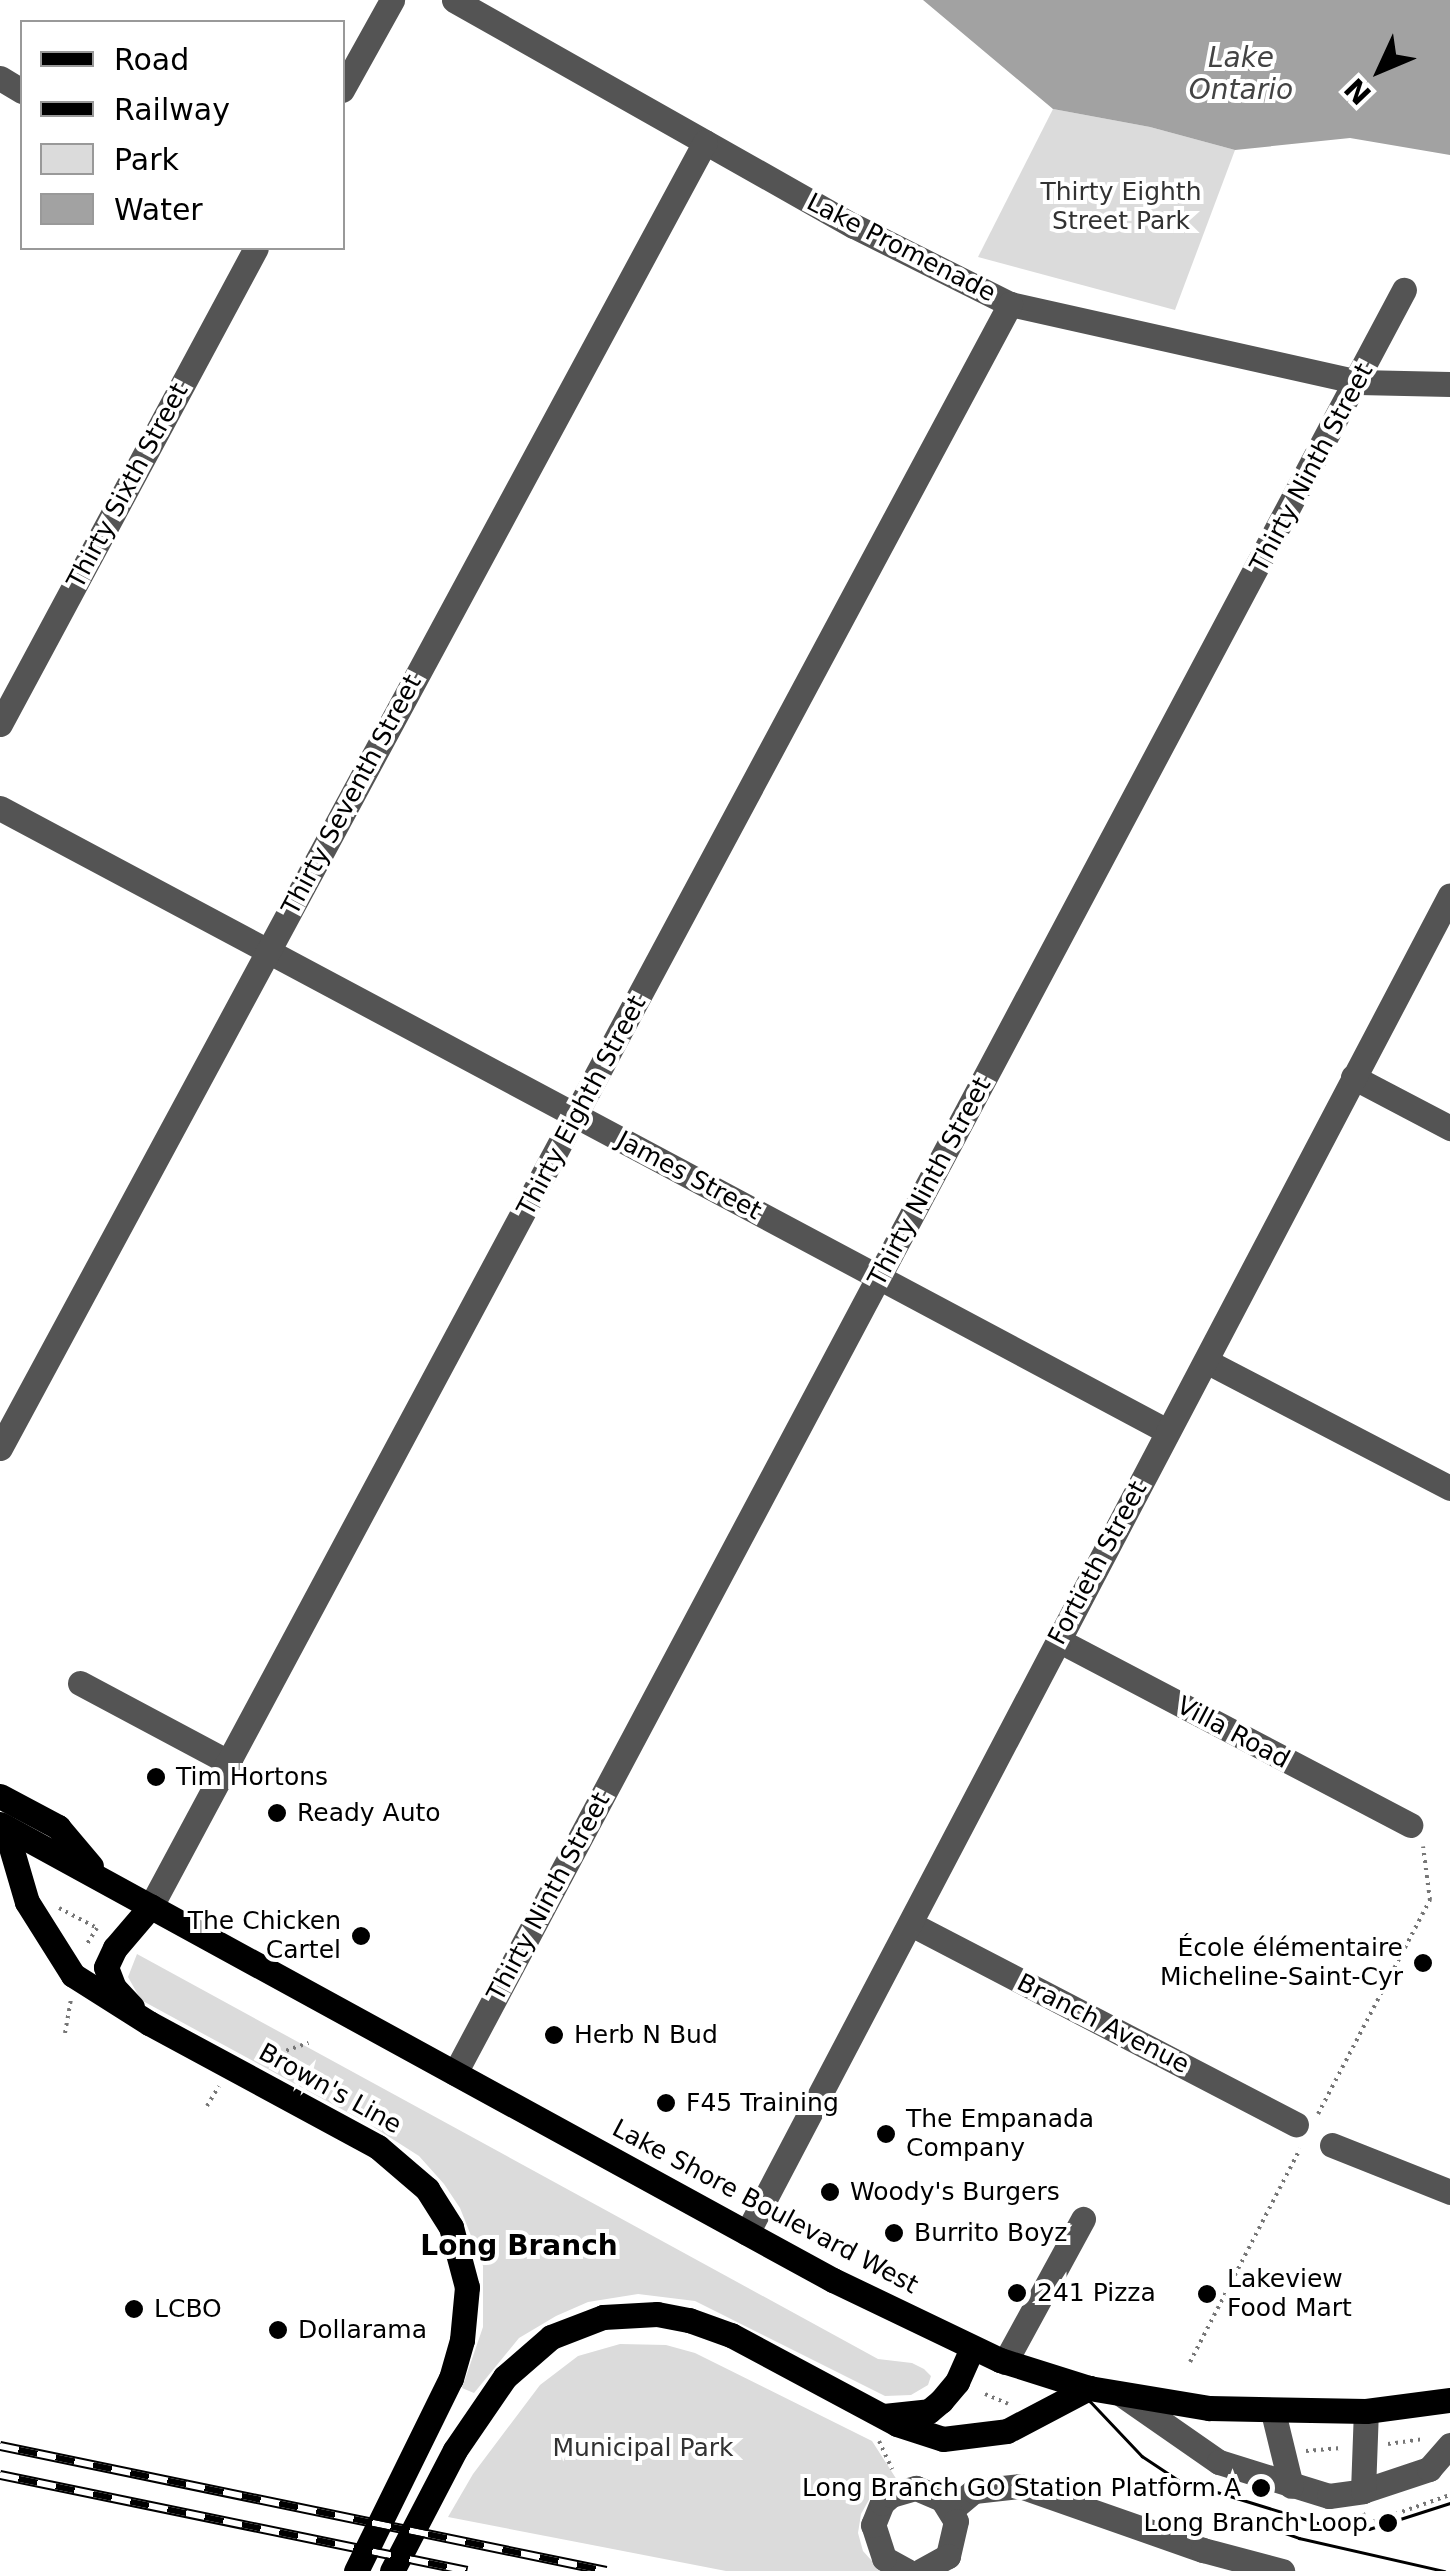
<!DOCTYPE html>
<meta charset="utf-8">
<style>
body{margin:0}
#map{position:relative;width:1450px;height:2571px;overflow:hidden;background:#fff;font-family:"DejaVu Sans",sans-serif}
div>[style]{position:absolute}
.green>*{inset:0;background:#dbdbdb}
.water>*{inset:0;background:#a2a2a2}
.path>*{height:4px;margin-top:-2px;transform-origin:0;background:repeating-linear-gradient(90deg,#767676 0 2.5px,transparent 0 7.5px)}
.minor>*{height:25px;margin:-12.5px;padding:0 12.5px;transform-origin:12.5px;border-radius:12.5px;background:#545454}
.major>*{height:25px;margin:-12.5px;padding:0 12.5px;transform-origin:12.5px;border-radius:12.5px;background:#000}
.tram>*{height:2.5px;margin:-1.25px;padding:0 1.25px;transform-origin:1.25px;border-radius:1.25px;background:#000}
.rail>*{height:10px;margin-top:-5px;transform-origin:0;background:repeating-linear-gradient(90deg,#fff 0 19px,#000 0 38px);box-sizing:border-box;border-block:2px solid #000}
.dots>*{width:28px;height:28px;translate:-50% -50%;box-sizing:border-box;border:5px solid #fff;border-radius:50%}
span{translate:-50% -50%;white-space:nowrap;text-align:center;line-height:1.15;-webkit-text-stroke:8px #fff;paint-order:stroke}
.park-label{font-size:25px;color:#323232}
.street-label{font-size:25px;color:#000}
.poi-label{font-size:25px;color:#000}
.left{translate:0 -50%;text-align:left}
.right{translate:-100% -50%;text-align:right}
.water-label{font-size:28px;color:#434343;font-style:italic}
.neighbourhood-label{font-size:28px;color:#000;font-weight:700}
.legend{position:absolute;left:20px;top:20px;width:325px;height:230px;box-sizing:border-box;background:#fff;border:2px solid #999;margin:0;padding:12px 18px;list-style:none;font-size:30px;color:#000}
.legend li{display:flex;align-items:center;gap:20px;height:50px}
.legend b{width:50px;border:2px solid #999}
.north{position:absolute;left:1330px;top:20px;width:100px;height:100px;-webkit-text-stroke:8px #fff;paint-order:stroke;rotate:226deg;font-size:28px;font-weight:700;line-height:40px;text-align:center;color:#000}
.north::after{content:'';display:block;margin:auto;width:35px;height:45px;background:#000;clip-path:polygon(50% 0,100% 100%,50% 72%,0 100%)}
</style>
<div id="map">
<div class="green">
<div style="clip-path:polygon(1053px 109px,1150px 127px,1235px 150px,1175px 310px,978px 257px)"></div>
<div style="clip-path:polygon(137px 1954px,878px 2359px,912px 2363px,924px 2369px,931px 2376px,928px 2385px,911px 2395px,885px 2396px,695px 2301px,638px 2294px,588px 2302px,556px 2316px,519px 2338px,474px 2393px,462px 2388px,483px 2327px,483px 2266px,460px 2208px,444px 2184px,419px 2156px,369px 2124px,141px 2000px,128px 1977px)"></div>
<div style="clip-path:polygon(620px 2344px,666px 2345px,695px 2353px,872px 2441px,897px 2480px,870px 2498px,861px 2514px,858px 2533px,863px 2551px,881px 2571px,726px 2571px,448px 2517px,473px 2474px,540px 2385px,578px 2356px)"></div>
</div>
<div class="water">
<div style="clip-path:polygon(923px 0,1450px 0,1450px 155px,1350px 138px,1235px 150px,1150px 127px,1053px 109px)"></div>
</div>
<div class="path">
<div style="left:59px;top:1908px;width:43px;rotate:27.8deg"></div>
<div style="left:97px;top:1928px;width:22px;rotate:122deg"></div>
<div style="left:65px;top:2033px;width:34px;rotate:-80deg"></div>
<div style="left:265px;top:2058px;width:46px;rotate:-19.2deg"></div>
<div style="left:207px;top:2106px;width:23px;rotate:-59deg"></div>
<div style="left:1318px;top:2114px;width:242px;rotate:-62.4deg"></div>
<div style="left:1430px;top:1900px;width:54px;rotate:-97.4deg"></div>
<div style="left:1190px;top:2362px;width:240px;rotate:-62.7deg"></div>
<div style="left:985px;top:2394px;width:25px;rotate:23deg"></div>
<div style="left:879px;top:2441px;width:31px;rotate:65deg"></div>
<div style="left:1388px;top:2444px;width:35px;rotate:-8deg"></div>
<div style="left:1306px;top:2451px;width:35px;rotate:-5deg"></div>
<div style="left:1363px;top:2513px;width:12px;rotate:70deg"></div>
<div style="left:1367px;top:2524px;width:88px;rotate:-19.3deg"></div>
</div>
<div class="minor">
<div style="left:454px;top:0;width:459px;rotate:29.5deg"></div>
<div style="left:854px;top:226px;width:174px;rotate:26.6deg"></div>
<div style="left:1010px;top:304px;width:357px;rotate:12.6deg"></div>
<div style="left:1358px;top:382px;width:92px;rotate:1.2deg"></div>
<div style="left:0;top:78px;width:26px;rotate:31deg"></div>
<div style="left:342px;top:90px;width:103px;rotate:-60.9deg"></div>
<div style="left:0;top:724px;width:540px;rotate:-61.73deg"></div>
<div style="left:0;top:808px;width:1323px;rotate:28.1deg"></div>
<div style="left:1353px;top:1077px;width:110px;rotate:27.7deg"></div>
<div style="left:1206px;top:1361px;width:275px;rotate:27.5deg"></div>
<div style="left:0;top:1448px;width:1484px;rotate:-61.64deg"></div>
<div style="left:1058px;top:1640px;width:398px;rotate:27.7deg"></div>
<div style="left:80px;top:1683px;width:170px;rotate:28.1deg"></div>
<div style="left:151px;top:1906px;width:1818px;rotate:-61.8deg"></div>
<div style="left:911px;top:1924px;width:434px;rotate:27.5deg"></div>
<div style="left:455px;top:2073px;width:2020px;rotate:-61.98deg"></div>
<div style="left:1332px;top:2145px;width:127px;rotate:21.7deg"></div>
<div style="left:747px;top:2233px;width:1511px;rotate:-62.28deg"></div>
<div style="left:1005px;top:2362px;width:163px;rotate:-61.4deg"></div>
<div style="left:1121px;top:2394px;width:119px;rotate:34.8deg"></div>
<div style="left:1219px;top:2462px;width:115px;rotate:17.2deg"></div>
<div style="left:1329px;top:2496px;width:34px;rotate:-8deg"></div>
<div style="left:1363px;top:2491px;width:70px;rotate:-18.4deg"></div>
<div style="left:1429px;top:2469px;width:32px;rotate:-49deg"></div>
<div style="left:1273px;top:2412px;width:76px;rotate:76.3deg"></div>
<div style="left:1363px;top:2491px;width:80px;rotate:-87.9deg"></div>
<div style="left:951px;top:2510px;width:30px;rotate:-40deg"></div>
<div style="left:974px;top:2491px;width:46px;rotate:-6.2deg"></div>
<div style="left:1020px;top:2486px;width:194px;rotate:19.3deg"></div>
<div style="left:1203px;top:2550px;width:82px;rotate:14.9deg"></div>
<div style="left:907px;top:2571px;width:26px;rotate:-151deg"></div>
<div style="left:884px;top:2558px;width:35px;rotate:-108deg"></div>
<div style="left:873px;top:2525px;width:24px;rotate:-68deg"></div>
<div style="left:882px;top:2503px;width:12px;rotate:-42deg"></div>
<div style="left:891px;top:2495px;width:26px;rotate:-16deg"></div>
<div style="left:916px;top:2488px;width:28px;rotate:23deg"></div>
<div style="left:942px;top:2499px;width:26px;rotate:58deg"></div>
<div style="left:956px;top:2521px;width:36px;rotate:103deg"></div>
<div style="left:948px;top:2556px;width:31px;rotate:151deg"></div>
</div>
<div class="major">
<div style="left:0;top:1796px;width:66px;rotate:28.1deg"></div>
<div style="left:58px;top:1827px;width:51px;rotate:49.8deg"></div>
<div style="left:0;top:1824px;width:950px;rotate:28.7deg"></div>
<div style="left:833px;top:2280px;width:185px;rotate:25.6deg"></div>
<div style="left:1000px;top:2360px;width:93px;rotate:17.5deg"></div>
<div style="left:1089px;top:2388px;width:122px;rotate:9.5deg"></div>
<div style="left:1209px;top:2408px;width:157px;rotate:1.1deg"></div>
<div style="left:1366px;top:2411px;width:85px;rotate:-7.5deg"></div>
<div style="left:5px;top:1827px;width:78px;rotate:73.7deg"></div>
<div style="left:27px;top:1902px;width:86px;rotate:57.8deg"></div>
<div style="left:73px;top:1975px;width:90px;rotate:32.3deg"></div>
<div style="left:149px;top:2023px;width:260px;rotate:28.4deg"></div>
<div style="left:378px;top:2147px;width:65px;rotate:40.6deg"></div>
<div style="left:427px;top:2189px;width:45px;rotate:57.7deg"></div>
<div style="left:451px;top:2227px;width:62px;rotate:75.1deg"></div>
<div style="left:467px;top:2287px;width:53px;rotate:95.4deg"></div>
<div style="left:462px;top:2340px;width:40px;rotate:106deg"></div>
<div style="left:451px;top:2378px;width:215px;rotate:116.2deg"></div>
<div style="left:132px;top:2007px;width:26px;rotate:-133deg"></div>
<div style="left:114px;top:1988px;width:22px;rotate:-111deg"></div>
<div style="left:106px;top:1967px;width:21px;rotate:-65deg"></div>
<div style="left:115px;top:1948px;width:55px;rotate:-49.4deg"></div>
<div style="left:884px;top:2416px;width:45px;rotate:-6.3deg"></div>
<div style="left:929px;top:2411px;width:16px;rotate:-40deg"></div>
<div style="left:941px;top:2401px;width:25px;rotate:-50deg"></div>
<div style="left:957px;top:2382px;width:37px;rotate:-66deg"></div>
<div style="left:392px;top:2571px;width:136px;rotate:-62.5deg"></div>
<div style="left:455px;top:2450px;width:88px;rotate:-55.6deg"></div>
<div style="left:505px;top:2377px;width:61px;rotate:-41deg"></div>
<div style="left:551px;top:2337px;width:56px;rotate:-21deg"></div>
<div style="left:603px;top:2317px;width:54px;rotate:-3.2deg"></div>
<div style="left:657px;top:2314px;width:33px;rotate:11deg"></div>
<div style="left:689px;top:2320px;width:45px;rotate:19.7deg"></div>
<div style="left:731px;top:2335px;width:188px;rotate:28.2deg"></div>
<div style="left:897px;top:2424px;width:48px;rotate:18.1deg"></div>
<div style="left:943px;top:2439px;width:64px;rotate:-7.1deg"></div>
<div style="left:1007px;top:2431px;width:93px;rotate:-27.7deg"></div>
</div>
<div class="tram">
<div style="left:0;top:1818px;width:981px;rotate:28.68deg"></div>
<div style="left:861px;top:2289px;width:221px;rotate:24.6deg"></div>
<div style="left:1062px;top:2381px;width:34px;rotate:36deg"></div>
<div style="left:1090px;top:2401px;width:76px;rotate:46.6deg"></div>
<div style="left:1142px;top:2456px;width:43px;rotate:33.7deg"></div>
<div style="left:1178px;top:2480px;width:174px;rotate:17.1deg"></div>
<div style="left:1344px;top:2531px;width:25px;rotate:-5deg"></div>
<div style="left:1369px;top:2529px;width:85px;rotate:-17.8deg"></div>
<div style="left:1237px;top:2516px;width:66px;rotate:19.5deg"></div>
<div style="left:1299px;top:2538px;width:149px;rotate:12.8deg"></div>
</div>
<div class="rail">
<div style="left:0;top:2446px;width:619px;rotate:11.65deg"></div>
<div style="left:0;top:2475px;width:477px;rotate:11.6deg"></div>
</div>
<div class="dots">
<div style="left:156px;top:1777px;background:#000"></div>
<div style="left:277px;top:1813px;background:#000"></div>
<div style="left:361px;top:1936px;background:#000"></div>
<div style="left:1423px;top:1963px;background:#000"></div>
<div style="left:554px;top:2035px;background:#000"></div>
<div style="left:666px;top:2103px;background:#000"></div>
<div style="left:886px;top:2134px;background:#000"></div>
<div style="left:830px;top:2192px;background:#000"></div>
<div style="left:894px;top:2233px;background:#000"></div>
<div style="left:1017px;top:2293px;background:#000"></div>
<div style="left:1207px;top:2294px;background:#000"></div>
<div style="left:134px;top:2309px;background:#000"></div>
<div style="left:278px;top:2330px;background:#000"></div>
<div style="left:1261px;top:2488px;background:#000"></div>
<div style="left:1388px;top:2523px;background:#000"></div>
</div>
<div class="park-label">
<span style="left:1121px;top:207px">Thirty Eighth<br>Street Park</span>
<span style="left:643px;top:2448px">Municipal Park</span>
</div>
<div class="street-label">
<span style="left:901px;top:248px;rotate:27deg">Lake Promenade</span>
<span style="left:1312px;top:468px;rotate:-62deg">Thirty Ninth Street</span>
<span style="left:128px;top:486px;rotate:-62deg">Thirty Sixth Street</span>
<span style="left:352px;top:795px;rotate:-62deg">Thirty Seventh Street</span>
<span style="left:582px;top:1106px;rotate:-62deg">Thirty Eighth Street</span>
<span style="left:689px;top:1176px;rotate:28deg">James Street</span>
<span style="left:930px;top:1182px;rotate:-62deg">Thirty Ninth Street</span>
<span style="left:1098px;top:1563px;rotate:-62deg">Fortieth Street</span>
<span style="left:1233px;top:1733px;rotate:28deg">Villa Road</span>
<span style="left:549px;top:1897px;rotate:-62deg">Thirty Ninth Street</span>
<span style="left:1103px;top:2024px;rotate:27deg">Branch Avenue</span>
<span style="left:330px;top:2089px;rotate:29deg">Brown's Line</span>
<span style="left:765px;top:2207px;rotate:28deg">Lake Shore Boulevard West</span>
</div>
<div class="poi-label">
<span class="left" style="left:176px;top:1777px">Tim Hortons</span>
<span class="left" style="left:297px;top:1813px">Ready Auto</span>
<span class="right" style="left:341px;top:1936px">The Chicken<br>Cartel</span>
<span class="right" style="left:1403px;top:1963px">École élémentaire<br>Micheline-Saint-Cyr</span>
<span class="left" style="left:574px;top:2035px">Herb N Bud</span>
<span class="left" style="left:686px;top:2103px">F45 Training</span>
<span class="left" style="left:906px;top:2134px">The Empanada<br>Company</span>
<span class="left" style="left:850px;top:2192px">Woody's Burgers</span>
<span class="left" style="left:914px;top:2233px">Burrito Boyz</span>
<span class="left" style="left:1227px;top:2294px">Lakeview<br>Food Mart</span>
<span class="left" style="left:1037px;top:2293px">241 Pizza</span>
<span class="left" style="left:154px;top:2309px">LCBO</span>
<span class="left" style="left:298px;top:2330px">Dollarama</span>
<span class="right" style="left:1241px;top:2488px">Long Branch GO Station Platform A</span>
<span class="right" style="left:1368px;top:2523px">Long Branch Loop</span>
</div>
<div class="water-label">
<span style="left:1241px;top:74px">Lake<br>Ontario</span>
</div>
<div class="neighbourhood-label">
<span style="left:519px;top:2246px">Long Branch</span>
</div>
<ul class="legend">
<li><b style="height:12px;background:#000"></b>Road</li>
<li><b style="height:12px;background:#000"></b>Railway</li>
<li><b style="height:28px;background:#dbdbdb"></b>Park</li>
<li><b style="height:28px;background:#a2a2a2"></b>Water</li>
</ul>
<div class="north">N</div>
</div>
